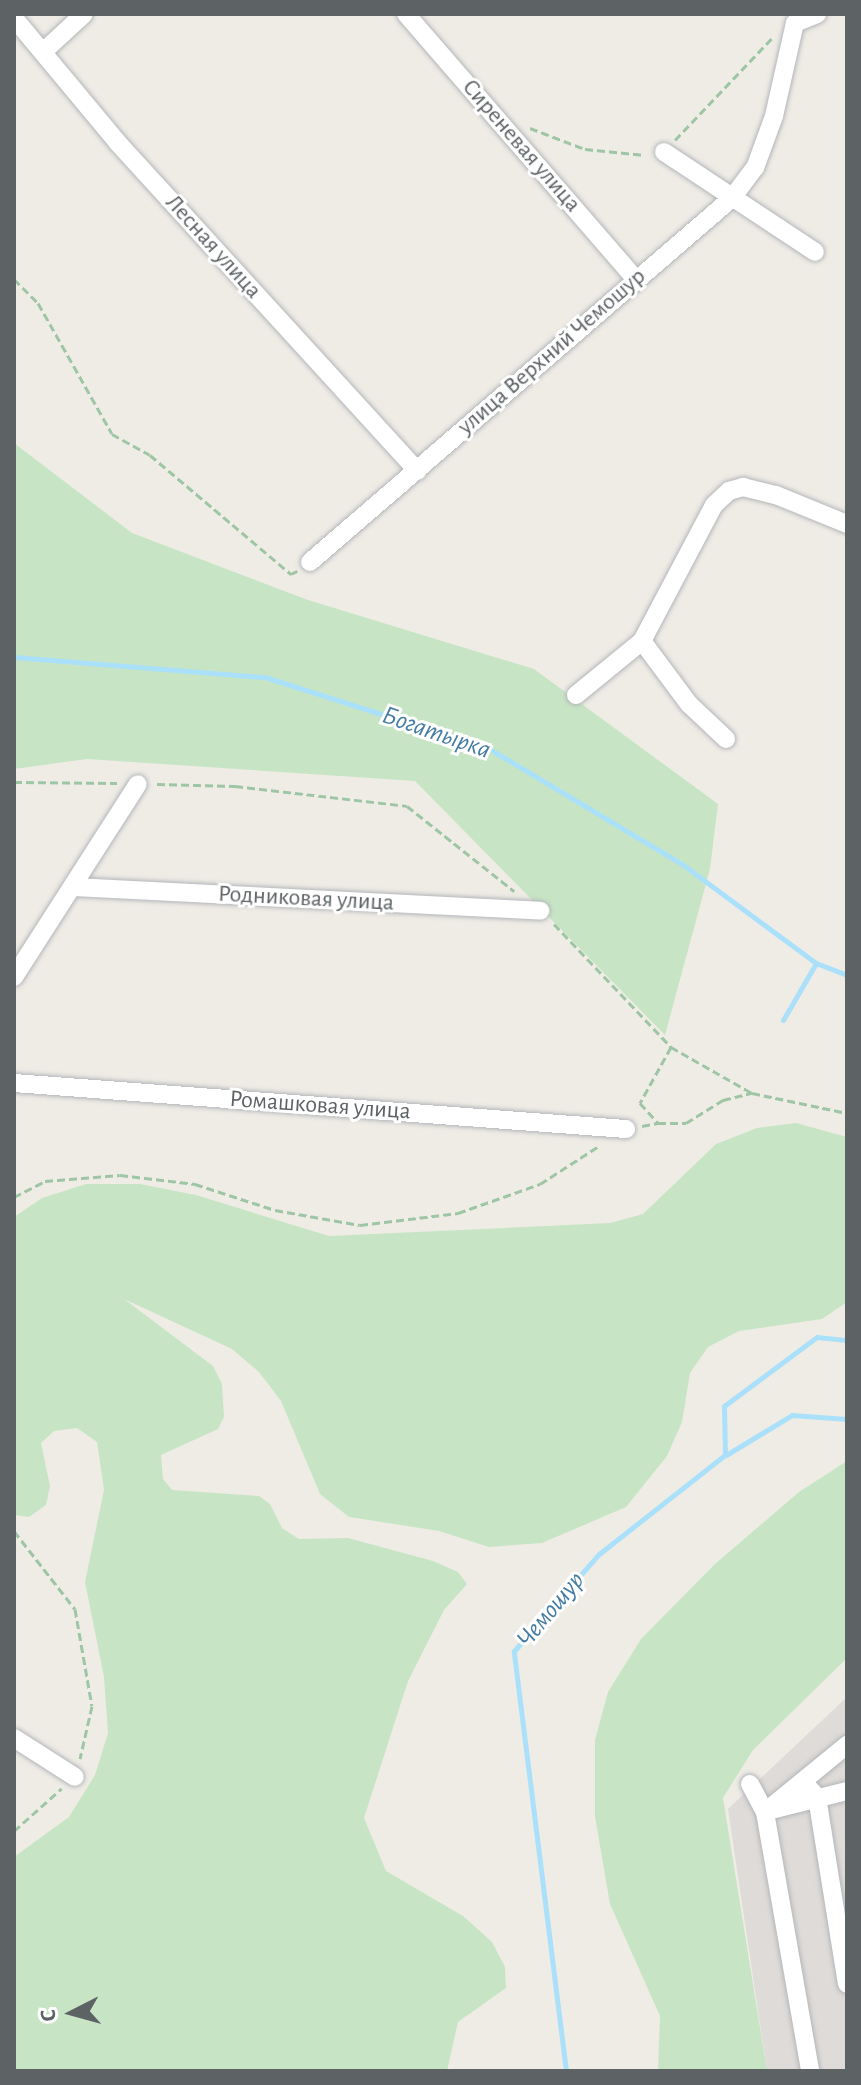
<!DOCTYPE html>
<meta charset="utf-8">
<style>
body{margin:0}
#map{position:relative;width:861px;height:2085px;overflow:hidden;background:#efece6;font-family:"Alegreya Sans",sans-serif}
div>[style]{position:absolute}
.industrial>*{inset:0;background:#dedbd8}
.green>*{inset:0;background:#c7e5c4}
.stream>*{height:5px;margin:-2.5px;padding:0 2.5px;transform-origin:2.5px;border-radius:2.5px;background:#abe0fa}
.path>*{height:3px;margin-top:-1.5px;transform-origin:0;background:repeating-linear-gradient(90deg,#9ec6a5 0 8px,transparent 0 12px)}
.roads{filter:drop-shadow(0 0 2px #b3b6ba) drop-shadow(0 0 2px #b3b6ba)}
.minor>*{height:18px;margin:-9px;padding:0 9px;transform-origin:9px;border-radius:9px;background:#fff}
span{translate:-50% -50%;white-space:nowrap;text-align:center;line-height:1.15;-webkit-text-stroke:6px #fff;paint-order:stroke}
.street-label{font-size:24px;color:#5d6265}
.water-label{font-size:26px;color:#457ca3;font-style:italic}
.frame{position:absolute;inset:0;border:16px solid #5d6265;pointer-events:none}
.north{position:absolute;left:32px;top:1973px;width:80px;height:80px;-webkit-text-stroke:6px #fff;paint-order:stroke;rotate:264deg;font-size:22px;font-weight:700;line-height:32px;text-align:center;color:#5d6265}
.north::after{content:'';display:block;margin:auto;width:28px;height:36px;background:#5d6265;clip-path:polygon(50% 0,100% 100%,50% 72%,0 100%)}
</style>
<div id="map">
<div class="industrial">
<div style="clip-path:polygon(847px 1697px,847px 2071px,767px 2071px,728px 1809px)"></div>
</div>
<div class="green">
<div style="clip-path:polygon(14px 443px,132px 533px,308px 600px,534px 669px,718px 804px,710px 869px,665px 1035px,415px 781px,87px 759px,14px 769px)"></div>
<div style="clip-path:polygon(796px 1123px,847px 1137px,847px 1302px,822px 1319px,739px 1331px,708px 1347px,690px 1373px,682px 1422px,667px 1456px,626px 1507px,542px 1543px,489px 1547px,439px 1531px,349px 1517px,320px 1494px,281px 1401px,259px 1372px,232px 1349px,124px 1299px,213px 1366px,222px 1384px,224px 1417px,218px 1429px,161px 1455px,163px 1479px,172px 1490px,259px 1496px,270px 1504px,282px 1528px,299px 1539px,348px 1538px,433px 1561px,458px 1572px,467px 1584px,444px 1610px,408px 1681px,364px 1818px,386px 1871px,463px 1916px,492px 1942px,505px 1967px,506px 1988px,458px 2022px,447px 2071px,14px 2071px,14px 1857px,69px 1817px,95px 1775px,108px 1733px,104px 1677px,85px 1582px,104px 1490px,97px 1442px,77px 1428px,54px 1431px,41px 1443px,50px 1486px,46px 1505px,29px 1517px,14px 1515px,14px 1217px,42px 1198px,86px 1184px,140px 1184px,196px 1195px,329px 1236px,610px 1223px,643px 1214px,716px 1144px,757px 1128px)"></div>
<div style="clip-path:polygon(847px 1461px,847px 1658px,753px 1750px,723px 1798px,767px 2071px,658px 2071px,660px 2016px,610px 1904px,595px 1817px,595px 1740px,608px 1692px,641px 1639px,715px 1564px,799px 1492px)"></div>
</div>
<div class="stream">
<div style="left:14px;top:657px;width:252px;rotate:4.6deg"></div>
<div style="left:265px;top:677px;width:234px;rotate:17.7deg"></div>
<div style="left:488px;top:748px;width:226px;rotate:30.9deg"></div>
<div style="left:682px;top:864px;width:167px;rotate:36.5deg"></div>
<div style="left:816px;top:963px;width:33px;rotate:21deg"></div>
<div style="left:783px;top:1020px;width:66px;rotate:-59.9deg"></div>
<div style="left:726px;top:1455px;width:77px;rotate:-31.2deg"></div>
<div style="left:792px;top:1415px;width:55px;rotate:4.2deg"></div>
<div style="left:566px;top:2071px;width:423px;rotate:-97.1deg"></div>
<div style="left:514px;top:1651px;width:129px;rotate:-48.8deg"></div>
<div style="left:599px;top:1554px;width:160px;rotate:-38.2deg"></div>
<div style="left:725px;top:1455px;width:49px;rotate:-91.2deg"></div>
<div style="left:724px;top:1406px;width:116px;rotate:-36.6deg"></div>
<div style="left:817px;top:1337px;width:30px;rotate:6deg"></div>
</div>
<div class="path">
<div style="left:530px;top:128px;width:59px;rotate:20.9deg"></div>
<div style="left:585px;top:149px;width:60px;rotate:5.7deg"></div>
<div style="left:675px;top:140px;width:141px;rotate:-46.4deg"></div>
<div style="left:14px;top:279px;width:34px;rotate:45deg"></div>
<div style="left:38px;top:303px;width:150px;rotate:60.5deg"></div>
<div style="left:112px;top:434px;width:43px;rotate:28.9deg"></div>
<div style="left:150px;top:455px;width:185px;rotate:40.2deg"></div>
<div style="left:291px;top:574px;width:7px;rotate:-27deg"></div>
<div style="left:14px;top:782px;width:103px;rotate:0.6deg"></div>
<div style="left:157px;top:784px;width:78px;rotate:1.5deg"></div>
<div style="left:235px;top:786px;width:173px;rotate:6.6deg"></div>
<div style="left:407px;top:806px;width:137px;rotate:38.5deg"></div>
<div style="left:554px;top:924px;width:170px;rotate:46.4deg"></div>
<div style="left:671px;top:1047px;width:93px;rotate:29.6deg"></div>
<div style="left:752px;top:1093px;width:97px;rotate:11.9deg"></div>
<div style="left:671px;top:1047px;width:64px;rotate:119deg"></div>
<div style="left:640px;top:1103px;width:27px;rotate:48deg"></div>
<div style="left:658px;top:1123px;width:28px"></div>
<div style="left:686px;top:1123px;width:44px;rotate:-31.9deg"></div>
<div style="left:723px;top:1100px;width:30px;rotate:-14deg"></div>
<div style="left:642px;top:1126px;width:16px;rotate:-11deg"></div>
<div style="left:14px;top:1197px;width:35px;rotate:-27deg"></div>
<div style="left:45px;top:1181px;width:75px;rotate:-4.6deg"></div>
<div style="left:120px;top:1175px;width:76px;rotate:6.8deg"></div>
<div style="left:195px;top:1184px;width:84px;rotate:18deg"></div>
<div style="left:275px;top:1210px;width:86px;rotate:10deg"></div>
<div style="left:360px;top:1225px;width:99px;rotate:-7deg"></div>
<div style="left:458px;top:1213px;width:87px;rotate:-19.5deg"></div>
<div style="left:540px;top:1184px;width:70px;rotate:-32.8deg"></div>
<div style="left:14px;top:1531px;width:99px;rotate:52deg"></div>
<div style="left:75px;top:1609px;width:98px;rotate:80.1deg"></div>
<div style="left:92px;top:1706px;width:54px;rotate:102.8deg"></div>
<div style="left:14px;top:1831px;width:64px;rotate:-41.9deg"></div>
</div>
<div class="roads">
<div class="minor">
<div style="left:406px;top:14px;width:349px;rotate:49.1deg"></div>
<div style="left:14px;top:18px;width:163px;rotate:50.2deg"></div>
<div style="left:118px;top:143px;width:444px;rotate:47.6deg"></div>
<div style="left:795px;top:23px;width:24px;rotate:-22deg"></div>
<div style="left:44px;top:51px;width:54px;rotate:-42.8deg"></div>
<div style="left:664px;top:152px;width:181px;rotate:33.5deg"></div>
<div style="left:310px;top:562px;width:557px;rotate:-40.78deg"></div>
<div style="left:732px;top:198px;width:38px;rotate:-53deg"></div>
<div style="left:755px;top:168px;width:55px;rotate:-69.9deg"></div>
<div style="left:774px;top:116px;width:95px;rotate:-77.3deg"></div>
<div style="left:642px;top:641px;width:79px;rotate:53.3deg"></div>
<div style="left:689px;top:704px;width:51px;rotate:43.4deg"></div>
<div style="left:576px;top:695px;width:85px;rotate:-39.3deg"></div>
<div style="left:642px;top:641px;width:154px;rotate:-62.1deg"></div>
<div style="left:714px;top:505px;width:21px;rotate:-43deg"></div>
<div style="left:729px;top:491px;width:15px;rotate:-16deg"></div>
<div style="left:743px;top:487px;width:34px;rotate:14deg"></div>
<div style="left:776px;top:495px;width:77px;rotate:22.2deg"></div>
<div style="left:73px;top:887px;width:468px;rotate:2.9deg"></div>
<div style="left:14px;top:977px;width:229px;rotate:-57.3deg"></div>
<div style="left:14px;top:1083px;width:614px;rotate:4.3deg"></div>
<div style="left:14px;top:1738px;width:72px;rotate:32.6deg"></div>
<div style="left:804px;top:1783px;width:19px;rotate:47deg"></div>
<div style="left:817px;top:1797px;width:189px;rotate:80.9deg"></div>
<div style="left:750px;top:1784px;width:32px;rotate:62deg"></div>
<div style="left:765px;top:1812px;width:263px;rotate:80.1deg"></div>
<div style="left:775px;top:1809px;width:74px;rotate:-14deg"></div>
<div style="left:765px;top:1812px;width:106px;rotate:-39.3deg"></div>
</div>
</div>
<div class="street-label">
<span style="left:521px;top:146px;rotate:49deg">Сиреневая улица</span>
<span style="left:213px;top:247px;rotate:48deg">Лесная улица</span>
<span style="left:552px;top:352px;rotate:-41deg">улица Верхний Чемошур</span>
<span style="left:306px;top:899px;rotate:3deg">Родниковая улица</span>
<span style="left:320px;top:1106px;rotate:4deg">Ромашковая улица</span>
</div>
<div class="water-label">
<span style="left:436px;top:733px;rotate:19deg">Богатырка</span>
<span style="left:551px;top:1610px;rotate:-50deg">Чемошур</span>
</div>
<div class="frame"></div>
<div class="north">С</div>
</div>
